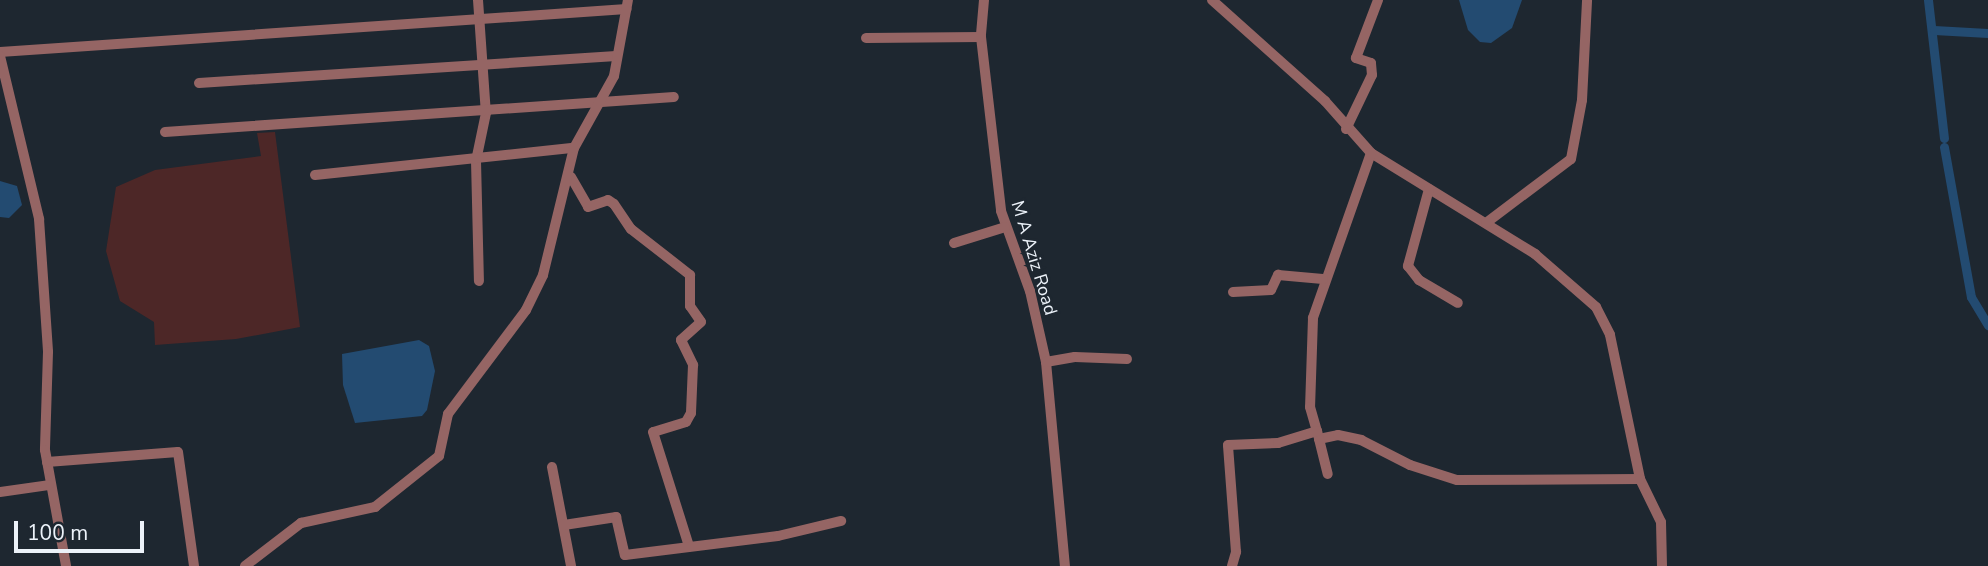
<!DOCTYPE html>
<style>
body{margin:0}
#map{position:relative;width:1988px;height:566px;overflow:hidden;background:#1e2730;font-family:"Nunito Sans",sans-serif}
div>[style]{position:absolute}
.green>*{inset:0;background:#4d2727}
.water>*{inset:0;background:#234b71}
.canal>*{height:9px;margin:-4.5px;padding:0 4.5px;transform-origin:4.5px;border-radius:4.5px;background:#234b71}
.minor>*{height:10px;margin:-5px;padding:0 5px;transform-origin:5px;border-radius:5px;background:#956564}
span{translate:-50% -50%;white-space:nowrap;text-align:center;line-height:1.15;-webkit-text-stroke:5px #1e2730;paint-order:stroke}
.street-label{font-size:18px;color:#ecf2f9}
.scale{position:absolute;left:14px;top:521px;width:130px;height:32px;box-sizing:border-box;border:4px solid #ecf2f9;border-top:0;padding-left:9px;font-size:21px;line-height:24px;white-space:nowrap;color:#ecf2f9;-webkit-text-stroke:5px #1e2730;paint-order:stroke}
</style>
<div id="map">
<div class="green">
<div style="clip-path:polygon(275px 132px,300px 327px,236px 339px,155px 345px,154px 322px,120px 301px,106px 251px,116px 187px,155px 170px,261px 156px,257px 133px)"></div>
</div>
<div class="water">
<div style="clip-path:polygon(1459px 0,1522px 0,1512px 28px,1491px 43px,1480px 42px,1468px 30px)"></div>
<div style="clip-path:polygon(0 181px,17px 186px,22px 205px,9px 218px,0 217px)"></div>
<div style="clip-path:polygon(419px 340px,429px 346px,435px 371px,427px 410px,422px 416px,355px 423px,343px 385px,342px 354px)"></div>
</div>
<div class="canal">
<div style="left:1928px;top:0;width:139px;rotate:83.4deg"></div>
<div style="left:1934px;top:30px;width:54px;rotate:3.2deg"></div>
<div style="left:1944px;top:147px;width:152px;rotate:79.8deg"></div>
<div style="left:1971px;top:297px;width:33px;rotate:59deg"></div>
</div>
<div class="minor">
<div style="left:478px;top:0;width:113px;rotate:86deg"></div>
<div style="left:486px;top:113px;width:49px;rotate:101.8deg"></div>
<div style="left:476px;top:161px;width:120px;rotate:88.6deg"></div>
<div style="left:984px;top:0;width:37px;rotate:95deg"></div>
<div style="left:981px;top:37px;width:175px;rotate:83.4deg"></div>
<div style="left:1001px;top:211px;width:85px;rotate:70.1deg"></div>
<div style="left:1030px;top:291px;width:73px;rotate:77.3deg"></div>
<div style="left:1046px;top:362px;width:205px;rotate:84.7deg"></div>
<div style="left:1212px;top:0;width:152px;rotate:41.8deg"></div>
<div style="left:1325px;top:101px;width:69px;rotate:48.5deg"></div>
<div style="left:1371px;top:153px;width:193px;rotate:31.6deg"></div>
<div style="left:1535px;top:254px;width:81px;rotate:41deg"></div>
<div style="left:1596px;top:307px;width:31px;rotate:63deg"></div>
<div style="left:1610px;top:335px;width:147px;rotate:78.2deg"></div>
<div style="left:1640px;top:479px;width:48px;rotate:64deg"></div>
<div style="left:1661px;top:522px;width:44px;rotate:88.7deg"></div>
<div style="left:866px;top:38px;width:115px;rotate:-0.5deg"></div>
<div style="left:0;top:52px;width:628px;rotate:-3.92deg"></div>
<div style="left:0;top:56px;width:168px;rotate:76.5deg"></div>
<div style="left:39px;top:219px;width:133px;rotate:86.1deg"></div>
<div style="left:48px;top:352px;width:98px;rotate:91.8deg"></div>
<div style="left:45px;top:450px;width:118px;rotate:79.7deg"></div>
<div style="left:199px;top:83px;width:418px;rotate:-3.7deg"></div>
<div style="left:1346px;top:129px;width:60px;rotate:-64.3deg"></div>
<div style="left:1372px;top:75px;width:12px;rotate:-95deg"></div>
<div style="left:1371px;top:63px;width:16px;rotate:-162deg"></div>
<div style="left:1356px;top:58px;width:62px;rotate:-69.2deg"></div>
<div style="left:165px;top:132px;width:510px;rotate:-3.93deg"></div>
<div style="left:1371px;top:153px;width:175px;rotate:109.4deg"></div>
<div style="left:1313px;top:318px;width:89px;rotate:91.9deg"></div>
<div style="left:1310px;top:407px;width:33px;rotate:74deg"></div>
<div style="left:1319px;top:439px;width:19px;rotate:-12deg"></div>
<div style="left:1338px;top:435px;width:24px;rotate:12deg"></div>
<div style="left:1361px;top:440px;width:55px;rotate:27deg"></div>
<div style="left:1410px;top:465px;width:49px;rotate:17.7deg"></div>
<div style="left:1457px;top:480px;width:183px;rotate:-0.3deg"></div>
<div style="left:315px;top:175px;width:260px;rotate:-6deg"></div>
<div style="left:571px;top:177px;width:34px;rotate:60deg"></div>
<div style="left:588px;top:207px;width:21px;rotate:-19deg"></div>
<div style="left:608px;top:200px;width:7px;rotate:34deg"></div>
<div style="left:614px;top:204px;width:30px;rotate:56deg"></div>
<div style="left:631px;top:229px;width:75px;rotate:37.9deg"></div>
<div style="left:690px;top:275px;width:31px;rotate:90deg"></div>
<div style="left:690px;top:306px;width:19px;rotate:55deg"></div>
<div style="left:701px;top:322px;width:27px;rotate:138deg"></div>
<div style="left:681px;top:340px;width:28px;rotate:64deg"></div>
<div style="left:693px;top:365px;width:48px;rotate:92.4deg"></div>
<div style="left:691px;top:413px;width:10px;rotate:119deg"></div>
<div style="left:686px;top:422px;width:34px;rotate:163deg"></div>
<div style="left:653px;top:432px;width:120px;rotate:72.5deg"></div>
<div style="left:1429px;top:189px;width:80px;rotate:105.3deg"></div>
<div style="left:1408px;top:266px;width:18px;rotate:52deg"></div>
<div style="left:1419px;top:280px;width:45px;rotate:30.5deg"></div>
<div style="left:1486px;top:223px;width:106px;rotate:-37deg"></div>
<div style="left:1571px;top:159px;width:60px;rotate:-79.4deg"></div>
<div style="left:1582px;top:100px;width:100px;rotate:-87.1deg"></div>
<div style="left:954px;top:243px;width:53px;rotate:-17.4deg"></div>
<div style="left:1233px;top:292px;width:38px;rotate:-3deg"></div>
<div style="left:1271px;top:290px;width:17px;rotate:-65deg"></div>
<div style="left:1278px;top:275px;width:45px;rotate:5.1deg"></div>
<div style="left:1046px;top:362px;width:29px;rotate:-10deg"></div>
<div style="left:1075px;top:357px;width:52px;rotate:2.2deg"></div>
<div style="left:1319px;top:439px;width:36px;rotate:76deg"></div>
<div style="left:47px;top:462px;width:131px;rotate:-4.4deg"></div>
<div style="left:178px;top:452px;width:115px;rotate:82deg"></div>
<div style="left:552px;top:467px;width:101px;rotate:79.1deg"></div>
<div style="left:0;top:492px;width:49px;rotate:-8.1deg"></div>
<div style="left:564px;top:525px;width:53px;rotate:-8.7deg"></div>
<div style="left:616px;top:517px;width:39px;rotate:77deg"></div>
<div style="left:625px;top:555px;width:154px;rotate:-7.1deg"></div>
<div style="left:778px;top:536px;width:65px;rotate:-13.4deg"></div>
<div style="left:245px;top:566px;width:71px;rotate:-37.5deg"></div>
<div style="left:301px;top:523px;width:76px;rotate:-12.2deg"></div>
<div style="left:375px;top:507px;width:82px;rotate:-38.6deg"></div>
<div style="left:439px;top:456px;width:43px;rotate:-77.9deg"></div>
<div style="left:448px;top:414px;width:130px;rotate:-53.1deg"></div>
<div style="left:526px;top:310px;width:39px;rotate:-64deg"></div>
<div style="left:543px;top:275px;width:131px;rotate:-76.3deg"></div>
<div style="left:574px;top:148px;width:82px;rotate:-60.9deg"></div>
<div style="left:614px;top:76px;width:77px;rotate:-79.6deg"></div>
<div style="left:1232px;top:566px;width:15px;rotate:-74deg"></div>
<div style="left:1236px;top:552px;width:107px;rotate:-94.3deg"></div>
<div style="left:1228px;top:445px;width:50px;rotate:-2.3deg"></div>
<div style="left:1278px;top:443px;width:41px;rotate:-17.1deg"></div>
</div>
<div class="street-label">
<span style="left:1034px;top:258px;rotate:73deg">M A Aziz Road</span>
</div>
<div class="scale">100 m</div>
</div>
